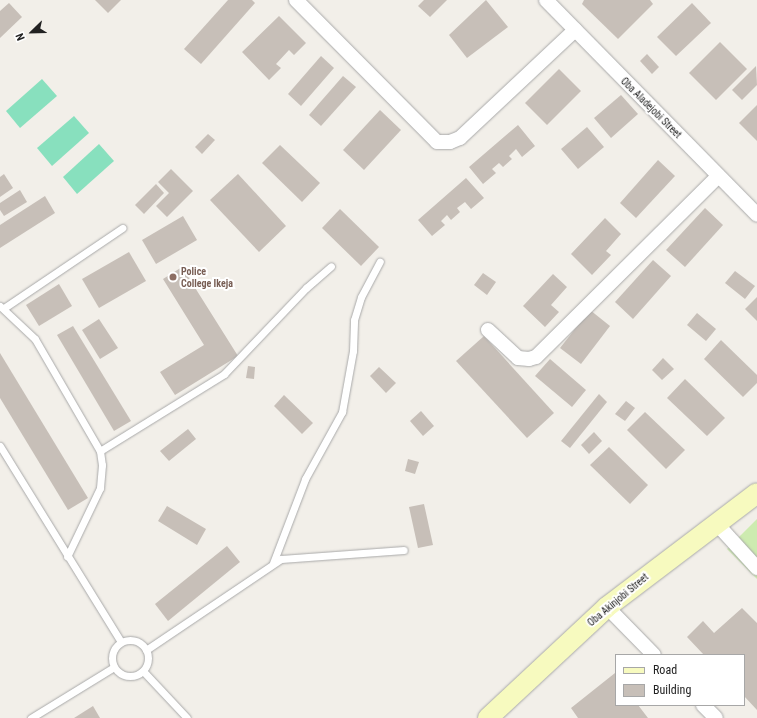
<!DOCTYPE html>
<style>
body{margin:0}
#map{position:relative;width:757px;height:718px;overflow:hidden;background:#f2efe9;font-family:"Roboto Condensed",sans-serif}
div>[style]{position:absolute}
.grass>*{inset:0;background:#cdebb0}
.pitch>*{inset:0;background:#88e0be}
.building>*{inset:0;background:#c7bfb8}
.roads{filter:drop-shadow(0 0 1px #a9a9a9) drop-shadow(0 0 1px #a9a9a9)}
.lane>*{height:7px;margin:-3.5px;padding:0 3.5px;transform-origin:3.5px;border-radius:3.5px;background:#fff}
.lane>.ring{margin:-3.5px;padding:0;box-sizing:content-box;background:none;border:7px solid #fff;border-radius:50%}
.street>*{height:14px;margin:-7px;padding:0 7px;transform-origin:7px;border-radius:7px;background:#fff}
.secondary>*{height:20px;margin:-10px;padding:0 10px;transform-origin:10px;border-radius:10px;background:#f7fabf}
.dots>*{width:11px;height:11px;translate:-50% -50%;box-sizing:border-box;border:2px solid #fff;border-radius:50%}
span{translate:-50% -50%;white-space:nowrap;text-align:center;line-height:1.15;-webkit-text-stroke:4px #fff;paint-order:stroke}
.street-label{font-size:10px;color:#222}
.education-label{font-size:10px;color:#785e54;font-weight:700}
.left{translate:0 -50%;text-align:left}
.legend{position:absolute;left:615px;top:654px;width:130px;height:52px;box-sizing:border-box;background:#fff;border:1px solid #a7a7a7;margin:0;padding:5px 7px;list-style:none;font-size:12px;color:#222}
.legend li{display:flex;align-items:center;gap:8px;height:20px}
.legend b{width:20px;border:1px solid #a7a7a7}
.north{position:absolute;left:12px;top:12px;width:40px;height:40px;-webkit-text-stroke:3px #fff;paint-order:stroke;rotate:247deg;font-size:11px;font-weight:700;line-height:16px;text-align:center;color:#222}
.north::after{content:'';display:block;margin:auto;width:14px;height:18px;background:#222;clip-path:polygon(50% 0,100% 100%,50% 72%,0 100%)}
</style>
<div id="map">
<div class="grass">
<div style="clip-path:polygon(757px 519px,757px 579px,727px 549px)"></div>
</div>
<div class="pitch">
<div style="clip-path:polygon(42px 79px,57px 96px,20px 128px,6px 111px)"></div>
<div style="clip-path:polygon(74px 116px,89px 133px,52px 166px,37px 148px)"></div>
<div style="clip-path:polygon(99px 144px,114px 161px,77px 194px,63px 177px)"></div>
</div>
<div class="building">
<div style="clip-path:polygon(95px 0,121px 0,108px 13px)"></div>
<div style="clip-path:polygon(228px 0,252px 0,255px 3px,201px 64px,184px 49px)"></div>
<div style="clip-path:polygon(424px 0,447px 0,430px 17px,418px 6px)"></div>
<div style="clip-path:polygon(486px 0,508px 27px,467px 58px,449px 35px)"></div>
<div style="clip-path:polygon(584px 0,650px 0,653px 4px,618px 39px,582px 4px)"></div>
<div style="clip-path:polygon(9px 3px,22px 17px,0 38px,0 11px)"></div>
<div style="clip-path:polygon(692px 3px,711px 23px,676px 56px,657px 37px)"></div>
<div style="clip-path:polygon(279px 16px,306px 43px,294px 55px,289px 50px,276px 64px,281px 68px,269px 80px,242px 52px)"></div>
<div style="clip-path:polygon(720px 42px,747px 69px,716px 100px,689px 73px)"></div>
<div style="clip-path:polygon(647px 54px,659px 67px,652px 74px,640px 61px)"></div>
<div style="clip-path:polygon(321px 56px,334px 68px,301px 106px,288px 94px)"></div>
<div style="clip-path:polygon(756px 66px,757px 85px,742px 100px,732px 90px)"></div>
<div style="clip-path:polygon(559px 69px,581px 91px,547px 125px,525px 103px)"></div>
<div style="clip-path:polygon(343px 76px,356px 87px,321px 126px,309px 115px)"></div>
<div style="clip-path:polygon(621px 95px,638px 114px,611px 138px,594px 118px)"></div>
<div style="clip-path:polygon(757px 105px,757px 141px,739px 123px)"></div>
<div style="clip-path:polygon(380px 110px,401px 130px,364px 170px,343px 150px)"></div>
<div style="clip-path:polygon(518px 125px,535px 146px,522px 157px,516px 149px,509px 156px,512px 159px,503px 167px,499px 163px,492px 169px,496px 173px,483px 184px,469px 167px)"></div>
<div style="clip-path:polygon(587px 127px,604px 147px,578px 169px,561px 149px)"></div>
<div style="clip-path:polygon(208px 134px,215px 140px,202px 154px,195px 147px)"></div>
<div style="clip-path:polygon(280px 145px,320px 183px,302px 202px,262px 163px)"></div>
<div style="clip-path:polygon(658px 160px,675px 176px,636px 218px,620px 203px)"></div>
<div style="clip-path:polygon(171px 169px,193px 191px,167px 217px,156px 206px,169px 193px,158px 182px)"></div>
<div style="clip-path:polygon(4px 174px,13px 188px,0 197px,0 177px)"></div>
<div style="clip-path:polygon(238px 174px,286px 226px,259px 252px,210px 200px)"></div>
<div style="clip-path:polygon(466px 178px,484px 198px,471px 209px,465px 202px,457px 208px,460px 212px,451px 220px,447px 215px,441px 221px,445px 225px,432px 236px,418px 220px)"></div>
<div style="clip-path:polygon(156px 184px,164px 193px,144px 214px,135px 205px)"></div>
<div style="clip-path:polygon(20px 190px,27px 202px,4px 216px,0 210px,0 203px)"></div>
<div style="clip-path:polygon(45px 196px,55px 213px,0 248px,0 225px)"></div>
<div style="clip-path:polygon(705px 208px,723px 225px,685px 267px,666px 250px)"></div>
<div style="clip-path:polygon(340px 209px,379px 247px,361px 266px,322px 228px)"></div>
<div style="clip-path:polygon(183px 216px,197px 240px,156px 264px,142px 240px)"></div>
<div style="clip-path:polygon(605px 218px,621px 234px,606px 251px,611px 255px,592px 275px,571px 254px)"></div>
<div style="clip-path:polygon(129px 252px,146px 281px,99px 308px,82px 279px)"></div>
<div style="clip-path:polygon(653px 260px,671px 276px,633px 319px,615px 302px)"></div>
<div style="clip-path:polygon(182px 267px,238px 356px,175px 395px,160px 372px,204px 345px,163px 279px)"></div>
<div style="clip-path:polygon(735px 271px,755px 286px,745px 299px,725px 283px)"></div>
<div style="clip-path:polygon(483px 273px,496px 282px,487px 295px,474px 285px)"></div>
<div style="clip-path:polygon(553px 274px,567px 287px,551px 305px,559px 312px,545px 327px,523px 306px)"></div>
<div style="clip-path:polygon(59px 284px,72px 306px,39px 326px,26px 305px)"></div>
<div style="clip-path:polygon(757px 297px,757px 321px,745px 309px)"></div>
<div style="clip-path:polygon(590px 310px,610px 326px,581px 364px,560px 348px)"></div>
<div style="clip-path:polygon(697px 313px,716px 329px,706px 341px,687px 325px)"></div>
<div style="clip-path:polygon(99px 319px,118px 348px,100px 359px,82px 330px)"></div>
<div style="clip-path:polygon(73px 326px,131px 421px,114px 431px,57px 335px)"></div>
<div style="clip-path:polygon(484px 336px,554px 413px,527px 438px,456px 361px)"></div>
<div style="clip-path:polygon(721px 340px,757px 375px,757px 383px,743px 397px,704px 359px)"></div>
<div style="clip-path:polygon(0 353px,88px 498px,68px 510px,0 398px)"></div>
<div style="clip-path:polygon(663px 358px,674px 369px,662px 380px,652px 370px)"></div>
<div style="clip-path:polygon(550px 359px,586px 390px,572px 407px,535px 376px)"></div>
<div style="clip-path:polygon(248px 366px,255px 367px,254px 379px,246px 378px)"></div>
<div style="clip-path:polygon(379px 367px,396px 383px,386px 393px,370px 376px)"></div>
<div style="clip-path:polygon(685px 379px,725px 418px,707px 436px,667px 398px)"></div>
<div style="clip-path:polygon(599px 394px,607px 402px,570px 448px,561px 441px)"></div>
<div style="clip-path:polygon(284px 395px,313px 423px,302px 434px,274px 406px)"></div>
<div style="clip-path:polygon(626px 401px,635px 408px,625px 421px,615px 414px)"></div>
<div style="clip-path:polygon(421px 411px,434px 426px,423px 436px,410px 421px)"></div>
<div style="clip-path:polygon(645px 412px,685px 450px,666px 469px,627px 430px)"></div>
<div style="clip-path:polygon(188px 429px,196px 439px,169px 461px,160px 451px)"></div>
<div style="clip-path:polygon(594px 432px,602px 441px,589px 454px,581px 445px)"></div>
<div style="clip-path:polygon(609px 447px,648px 485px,630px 504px,590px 465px)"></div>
<div style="clip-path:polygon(408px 459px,419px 462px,415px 474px,405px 471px)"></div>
<div style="clip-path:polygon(424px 504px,433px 545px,418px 548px,409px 507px)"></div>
<div style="clip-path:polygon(167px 506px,206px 529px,197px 545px,158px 521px)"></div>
<div style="clip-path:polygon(227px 546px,240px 562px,168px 621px,155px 604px)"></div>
<div style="clip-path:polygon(742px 608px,757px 623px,757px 710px,744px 696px,744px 655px,704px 655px,687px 637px,703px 621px,714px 633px)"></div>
<div style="clip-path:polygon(615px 673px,616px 705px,638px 705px,648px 718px,578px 718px,571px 708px)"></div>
<div style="clip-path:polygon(93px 706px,100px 718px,74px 718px)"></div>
</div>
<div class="roads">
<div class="lane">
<div style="left:0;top:306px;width:48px;rotate:43.3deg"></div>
<div style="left:35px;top:339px;width:129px;rotate:59.9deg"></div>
<div style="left:100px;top:451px;width:14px;rotate:82deg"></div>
<div style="left:102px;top:465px;width:23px;rotate:95deg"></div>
<div style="left:100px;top:488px;width:76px;rotate:115.6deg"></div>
<div style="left:4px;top:308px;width:143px;rotate:-34.1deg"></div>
<div style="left:0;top:446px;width:230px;rotate:58.3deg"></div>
<div style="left:100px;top:451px;width:146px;rotate:-31.8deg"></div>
<div style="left:224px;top:374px;width:119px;rotate:-46.4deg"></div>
<div style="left:306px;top:288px;width:33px;rotate:-41deg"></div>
<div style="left:273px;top:563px;width:90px;rotate:-69.1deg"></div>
<div style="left:305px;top:479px;width:77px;rotate:-61.1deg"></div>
<div style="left:342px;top:412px;width:62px;rotate:-79.8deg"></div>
<div style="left:353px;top:351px;width:31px;rotate:-88deg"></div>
<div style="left:354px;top:320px;width:24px;rotate:-73deg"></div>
<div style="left:361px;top:297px;width:40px;rotate:-62deg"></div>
<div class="ring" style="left:112px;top:640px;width:29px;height:29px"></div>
<div style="left:146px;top:650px;width:163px;rotate:-34deg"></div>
<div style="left:281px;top:559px;width:123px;rotate:-4.2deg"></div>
<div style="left:143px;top:671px;width:64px;rotate:46.9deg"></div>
<div style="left:31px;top:718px;width:97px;rotate:-31.6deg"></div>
</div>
<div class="street">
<div style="left:296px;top:0;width:200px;rotate:45.2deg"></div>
<div style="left:437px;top:142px;width:13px"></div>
<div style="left:450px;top:142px;width:11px;rotate:-22deg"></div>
<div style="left:460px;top:138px;width:158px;rotate:-43.2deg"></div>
<div style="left:546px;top:0;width:301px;rotate:45.5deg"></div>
<div style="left:488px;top:330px;width:41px;rotate:43deg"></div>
<div style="left:518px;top:358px;width:11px;rotate:5deg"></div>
<div style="left:529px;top:359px;width:7px;rotate:-16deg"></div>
<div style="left:536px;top:357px;width:257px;rotate:-44.8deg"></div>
<div style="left:716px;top:523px;width:61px;rotate:47.7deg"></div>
<div style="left:607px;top:607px;width:67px;rotate:45.6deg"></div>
<div style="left:703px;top:705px;width:18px;rotate:45deg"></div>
</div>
<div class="secondary">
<div style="left:488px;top:718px;width:163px;rotate:-43deg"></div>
<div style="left:607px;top:607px;width:188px;rotate:-37.2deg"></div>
</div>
</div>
<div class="dots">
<div style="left:173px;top:277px;background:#8d6e63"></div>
</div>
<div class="street-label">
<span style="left:651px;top:108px;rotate:45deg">Oba Aladejobi Street</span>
<span style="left:618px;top:600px;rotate:-40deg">Oba Akinjobi Street</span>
</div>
<div class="education-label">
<span class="left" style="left:181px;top:277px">Police<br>College Ikeja</span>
</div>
<ul class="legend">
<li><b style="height:5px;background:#f7fabf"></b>Road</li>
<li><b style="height:11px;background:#c7bfb8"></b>Building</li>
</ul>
<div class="north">N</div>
</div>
